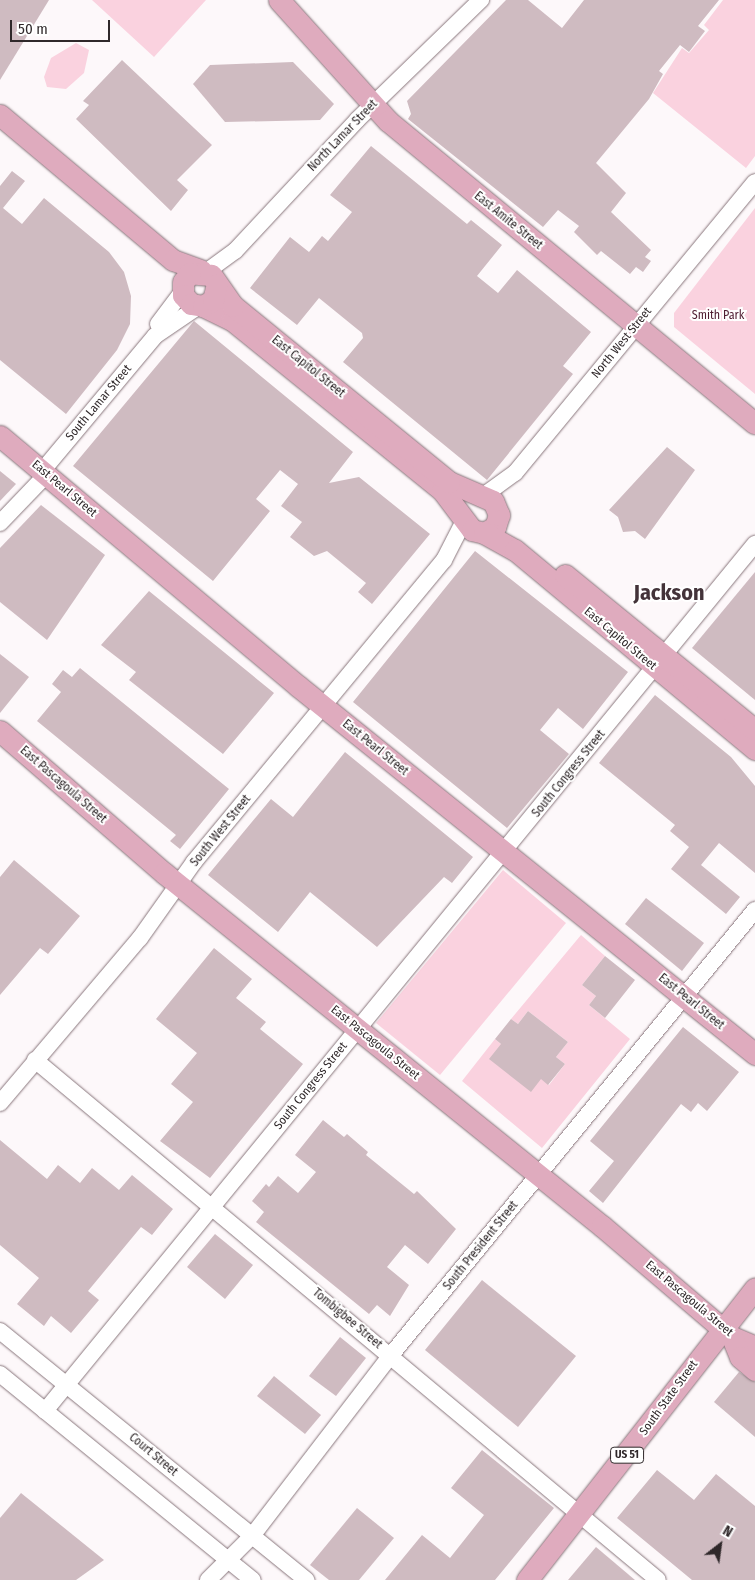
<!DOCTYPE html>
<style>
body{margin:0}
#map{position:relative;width:755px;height:1580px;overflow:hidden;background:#fdf8fa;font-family:"Fira Sans Condensed",sans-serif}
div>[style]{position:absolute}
.green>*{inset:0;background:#fad2df}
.building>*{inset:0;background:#cfbbc1}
.roads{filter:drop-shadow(0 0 1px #89767c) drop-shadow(0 0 1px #89767c)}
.minor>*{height:16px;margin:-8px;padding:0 8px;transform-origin:8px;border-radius:8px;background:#fff}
.major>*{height:21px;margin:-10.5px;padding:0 10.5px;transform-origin:10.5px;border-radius:10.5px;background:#dfabbe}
span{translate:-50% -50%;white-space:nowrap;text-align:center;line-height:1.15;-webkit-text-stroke:4px #fff;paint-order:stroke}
.shield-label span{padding:1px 4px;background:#fff;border:1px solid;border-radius:4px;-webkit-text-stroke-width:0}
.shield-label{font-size:11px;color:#2f282a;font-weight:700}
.street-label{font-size:12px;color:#2f282a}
.park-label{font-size:12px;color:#4d1b2f}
.town-label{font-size:22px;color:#433339;font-weight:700}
.north{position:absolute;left:695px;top:1520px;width:50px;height:50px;-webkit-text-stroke:4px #fff;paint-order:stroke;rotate:30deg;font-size:14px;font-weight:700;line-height:20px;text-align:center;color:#2f282a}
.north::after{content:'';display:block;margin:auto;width:18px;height:22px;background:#2f282a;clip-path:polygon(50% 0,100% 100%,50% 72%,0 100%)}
.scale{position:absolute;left:10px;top:20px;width:100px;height:22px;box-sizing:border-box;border:2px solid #2f282a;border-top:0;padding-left:6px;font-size:15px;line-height:18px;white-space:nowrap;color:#2f282a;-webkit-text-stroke:4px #fff;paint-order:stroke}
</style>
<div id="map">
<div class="green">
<div style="clip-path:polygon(92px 0,206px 0,154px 57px)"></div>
<div style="clip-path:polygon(723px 0,755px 0,755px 156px,746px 168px,653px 93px,682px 48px,689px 53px,709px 30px,704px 25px)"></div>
<div style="clip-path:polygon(76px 43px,89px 50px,84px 73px,66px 89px,47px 87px,44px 77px,51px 58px)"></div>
<div style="clip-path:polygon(755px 208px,755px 394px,674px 327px,674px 313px)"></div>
<div style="clip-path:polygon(503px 870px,566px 923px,440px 1075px,376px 1023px)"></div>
<div style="clip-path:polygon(581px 935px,605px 956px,582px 985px,596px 996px,589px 1005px,630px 1039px,542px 1148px,462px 1081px,495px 1039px,549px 1085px,565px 1064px,556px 1057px,568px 1042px,528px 1011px,518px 1024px,511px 1019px)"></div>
</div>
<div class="building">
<div style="clip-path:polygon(0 0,49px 0,0 80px)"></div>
<div style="clip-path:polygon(506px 0,528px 0,562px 28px,584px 0,719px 0,698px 26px,705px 31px,689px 52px,680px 45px,659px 71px,663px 74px,649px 99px,596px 163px,626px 193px,611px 212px,651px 250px,645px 257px,651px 261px,643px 272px,636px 267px,630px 274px,601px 251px,597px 255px,574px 232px,579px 226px,558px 210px,543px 227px,408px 119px,411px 114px,407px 101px)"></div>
<div style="clip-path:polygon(122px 60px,212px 145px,177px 180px,188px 190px,171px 211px,76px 119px,89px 105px,83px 101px)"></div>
<div style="clip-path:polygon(293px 62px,334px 104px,320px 120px,225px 122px,193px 84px,210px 65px)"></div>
<div style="clip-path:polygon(371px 146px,467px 224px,471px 220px,502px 245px,477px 276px,498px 293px,517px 270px,591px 332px,563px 366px,573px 374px,487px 480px,343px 362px,363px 338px,362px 333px,319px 298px,297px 325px,250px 288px,290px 237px,309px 252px,322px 236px,328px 241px,352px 212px,330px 195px)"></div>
<div style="clip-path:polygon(12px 171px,25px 181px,3px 208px,22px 224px,44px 198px,109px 252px,124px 272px,131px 296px,130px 324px,117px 350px,66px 414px,0 360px,0 186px)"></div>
<div style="clip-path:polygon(194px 321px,353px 452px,329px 483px,359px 477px,430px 534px,372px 604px,358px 592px,366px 583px,327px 551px,314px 556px,290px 537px,302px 522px,281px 506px,298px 484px,280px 470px,256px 499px,270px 511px,213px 581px,73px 466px)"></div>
<div style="clip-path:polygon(667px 447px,695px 470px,645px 539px,635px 531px,623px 532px,618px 517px,609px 510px)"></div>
<div style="clip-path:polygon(0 471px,16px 484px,0 501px)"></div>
<div style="clip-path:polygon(41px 505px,105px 555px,47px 640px,0 602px,0 548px)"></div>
<div style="clip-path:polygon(475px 551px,628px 672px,583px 729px,558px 708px,540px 730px,569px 754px,507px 828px,353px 702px)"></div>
<div style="clip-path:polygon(755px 572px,755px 700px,692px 648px)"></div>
<div style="clip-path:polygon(149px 591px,274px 693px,223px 754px,129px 680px,136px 672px,101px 645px)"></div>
<div style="clip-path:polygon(0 654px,29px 677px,0 713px)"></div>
<div style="clip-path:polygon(80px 668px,229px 789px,180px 849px,170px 841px,176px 835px,37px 721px,61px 692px,52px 684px,63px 670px,72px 677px)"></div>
<div style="clip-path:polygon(655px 695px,731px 757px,755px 786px,755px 873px,719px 843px,701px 865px,740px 897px,726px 914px,671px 869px,689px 847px,670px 831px,675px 825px,599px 763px)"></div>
<div style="clip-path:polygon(345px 752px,473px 857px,452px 883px,444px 877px,377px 947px,310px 892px,278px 932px,208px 875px,271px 799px,293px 817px)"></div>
<div style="clip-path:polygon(14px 860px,80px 916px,48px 954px,40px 948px,0 995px,0 877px)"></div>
<div style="clip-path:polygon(646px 898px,704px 943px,682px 971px,625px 924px)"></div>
<div style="clip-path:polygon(214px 948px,252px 979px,236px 998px,266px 1022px,260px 1029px,303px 1064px,210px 1178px,160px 1141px,193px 1102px,171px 1084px,197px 1053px,156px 1019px)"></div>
<div style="clip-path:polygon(605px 956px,635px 980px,605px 1018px,589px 1005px,596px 996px,582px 985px)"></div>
<div style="clip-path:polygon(528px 1011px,568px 1042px,556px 1057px,565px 1064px,548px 1085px,541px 1079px,531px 1092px,489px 1059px,501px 1044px,495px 1039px,511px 1019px,518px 1024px)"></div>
<div style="clip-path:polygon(683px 1027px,739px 1072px,707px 1111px,698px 1103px,691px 1112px,681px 1104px,603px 1203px,589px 1191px,614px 1161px,590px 1141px)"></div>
<div style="clip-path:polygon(323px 1120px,344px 1137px,347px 1134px,368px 1152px,366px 1155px,414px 1194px,417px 1191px,456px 1229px,428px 1264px,405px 1245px,387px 1267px,409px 1285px,390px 1316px,377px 1305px,369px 1314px,256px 1222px,264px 1212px,252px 1201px,266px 1184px,269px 1187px,278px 1176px,298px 1193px,316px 1172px,295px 1155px)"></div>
<div style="clip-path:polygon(0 1140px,47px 1179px,58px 1165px,80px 1183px,92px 1168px,119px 1190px,132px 1175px,173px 1209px,152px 1235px,141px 1227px,88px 1291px,99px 1300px,71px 1333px,51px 1316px,44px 1326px,17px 1304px,39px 1278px,0 1245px)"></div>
<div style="clip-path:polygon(215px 1234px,253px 1265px,225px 1299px,187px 1267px)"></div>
<div style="clip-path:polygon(482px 1280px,576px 1356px,518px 1427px,425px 1350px)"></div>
<div style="clip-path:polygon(340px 1337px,366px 1358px,336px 1396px,309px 1376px)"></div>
<div style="clip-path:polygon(739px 1372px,755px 1382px,755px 1437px,714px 1402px)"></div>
<div style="clip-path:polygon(274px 1376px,321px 1415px,305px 1434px,257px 1396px)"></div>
<div style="clip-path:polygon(482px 1450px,554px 1508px,495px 1580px,385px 1580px,422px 1535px,450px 1558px,484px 1515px,451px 1488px)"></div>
<div style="clip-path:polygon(657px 1470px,694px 1500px,716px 1474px,755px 1506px,755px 1580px,692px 1580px,617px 1518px)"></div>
<div style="clip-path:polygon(21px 1493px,104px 1560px,76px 1580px,0 1580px,0 1518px)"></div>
<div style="clip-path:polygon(357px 1508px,394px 1538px,359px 1580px,329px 1580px,310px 1565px)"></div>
<div style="clip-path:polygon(596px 1547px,635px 1580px,568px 1580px)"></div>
</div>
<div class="roads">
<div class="minor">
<div style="left:206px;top:272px;width:36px;rotate:-36deg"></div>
<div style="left:235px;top:251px;width:179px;rotate:-47deg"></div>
<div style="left:357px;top:120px;width:173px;rotate:-44.1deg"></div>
<div style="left:158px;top:324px;width:40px;rotate:-53deg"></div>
<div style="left:43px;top:470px;width:175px;rotate:-50.1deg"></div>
<div style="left:155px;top:336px;width:53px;rotate:-34.3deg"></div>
<div style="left:483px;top:496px;width:39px;rotate:-36deg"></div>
<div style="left:515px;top:473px;width:377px;rotate:-50.5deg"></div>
<div style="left:0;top:523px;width:68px;rotate:-46.2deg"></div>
<div style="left:35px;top:1060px;width:811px;rotate:39.85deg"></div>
<div style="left:0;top:1103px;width:216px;rotate:-49.7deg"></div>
<div style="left:140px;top:938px;width:93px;rotate:-54.6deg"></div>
<div style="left:194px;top:862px;width:392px;rotate:-50.4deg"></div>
<div style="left:444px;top:560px;width:44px;rotate:-62.9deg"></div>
<div style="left:0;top:1331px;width:395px;rotate:39.1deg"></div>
<div style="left:0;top:1374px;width:326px;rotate:39.2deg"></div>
<div style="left:45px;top:1411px;width:1121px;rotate:-50.69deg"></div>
<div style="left:208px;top:1580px;width:62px;rotate:-45deg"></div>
<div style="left:252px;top:1536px;width:228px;rotate:-52.5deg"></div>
<div style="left:391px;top:1355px;width:575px;rotate:-50.72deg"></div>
</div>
<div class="major">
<div style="left:279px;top:0;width:163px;rotate:48deg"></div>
<div style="left:388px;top:121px;width:475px;rotate:39.5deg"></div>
<div style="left:0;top:115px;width:226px;rotate:40deg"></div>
<div style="left:173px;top:260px;width:30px;rotate:20deg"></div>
<div style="left:203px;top:306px;width:32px;rotate:26deg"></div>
<div style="left:232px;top:320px;width:270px;rotate:39deg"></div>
<div style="left:442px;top:490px;width:50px;rotate:53.1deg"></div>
<div style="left:472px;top:530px;width:12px;rotate:14deg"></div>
<div style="left:484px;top:533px;width:13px;rotate:-29deg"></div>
<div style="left:495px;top:527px;width:13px;rotate:-72deg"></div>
<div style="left:499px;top:515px;width:15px;rotate:-113deg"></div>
<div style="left:493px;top:501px;width:48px;rotate:-156.6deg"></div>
<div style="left:449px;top:482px;width:279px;rotate:-140.8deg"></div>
<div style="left:233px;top:306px;width:38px;rotate:-125deg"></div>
<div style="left:211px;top:275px;width:21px;rotate:-175deg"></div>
<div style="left:190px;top:273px;width:11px;rotate:128deg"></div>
<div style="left:183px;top:282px;width:13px;rotate:90deg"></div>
<div style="left:183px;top:295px;width:12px;rotate:48deg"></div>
<div style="left:191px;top:304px;width:12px;rotate:9deg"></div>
<div style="left:203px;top:306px;width:12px;rotate:-31deg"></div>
<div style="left:213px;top:300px;width:16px;rotate:-76deg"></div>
<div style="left:0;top:436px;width:389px;rotate:40deg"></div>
<div style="left:298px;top:686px;width:587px;rotate:38.84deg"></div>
<div style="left:484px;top:533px;width:35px;rotate:29deg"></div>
<div style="left:515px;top:550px;width:312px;rotate:39.7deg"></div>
<div style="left:565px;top:575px;width:245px;rotate:39.2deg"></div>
<div style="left:0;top:731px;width:217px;rotate:40.9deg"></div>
<div style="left:164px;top:873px;width:563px;rotate:38.87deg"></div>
<div style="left:602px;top:1226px;width:171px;rotate:40.5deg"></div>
<div style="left:732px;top:1337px;width:25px;rotate:23deg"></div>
<div style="left:732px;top:1337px;width:22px;rotate:68deg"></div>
<div style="left:740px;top:1357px;width:20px;rotate:41deg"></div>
<div style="left:527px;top:1580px;width:370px;rotate:-52deg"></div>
</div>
</div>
<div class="shield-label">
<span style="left:627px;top:1455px">US 51</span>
</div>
<div class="street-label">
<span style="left:343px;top:136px;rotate:-46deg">North Lamar Street</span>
<span style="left:508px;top:221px;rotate:39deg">East Amite Street</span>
<span style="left:622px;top:343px;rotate:-51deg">North West Street</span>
<span style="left:308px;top:367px;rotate:39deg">East Capitol Street</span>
<span style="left:99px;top:403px;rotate:-50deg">South Lamar Street</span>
<span style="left:64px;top:489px;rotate:40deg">East Pearl Street</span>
<span style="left:620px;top:639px;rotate:40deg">East Capitol Street</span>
<span style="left:375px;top:748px;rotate:39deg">East Pearl Street</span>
<span style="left:569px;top:774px;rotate:-51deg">South Congress Street</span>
<span style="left:63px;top:785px;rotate:41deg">East Pascagoula Street</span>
<span style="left:221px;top:831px;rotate:-51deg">South West Street</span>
<span style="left:691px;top:1002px;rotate:39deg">East Pearl Street</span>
<span style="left:375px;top:1043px;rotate:39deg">East Pascagoula Street</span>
<span style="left:311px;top:1086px;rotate:-51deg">South Congress Street</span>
<span style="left:481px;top:1246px;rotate:-51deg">South President Street</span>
<span style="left:689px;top:1299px;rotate:40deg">East Pascagoula Street</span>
<span style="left:347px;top:1319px;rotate:40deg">Tombigbee Street</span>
<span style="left:669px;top:1398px;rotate:-54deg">South State Street</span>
<span style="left:153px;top:1455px;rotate:40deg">Court Street</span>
</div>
<div class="park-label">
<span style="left:718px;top:316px">Smith Park</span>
</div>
<div class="town-label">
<span style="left:669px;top:593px">Jackson</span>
</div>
<div class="north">N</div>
<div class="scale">50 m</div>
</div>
